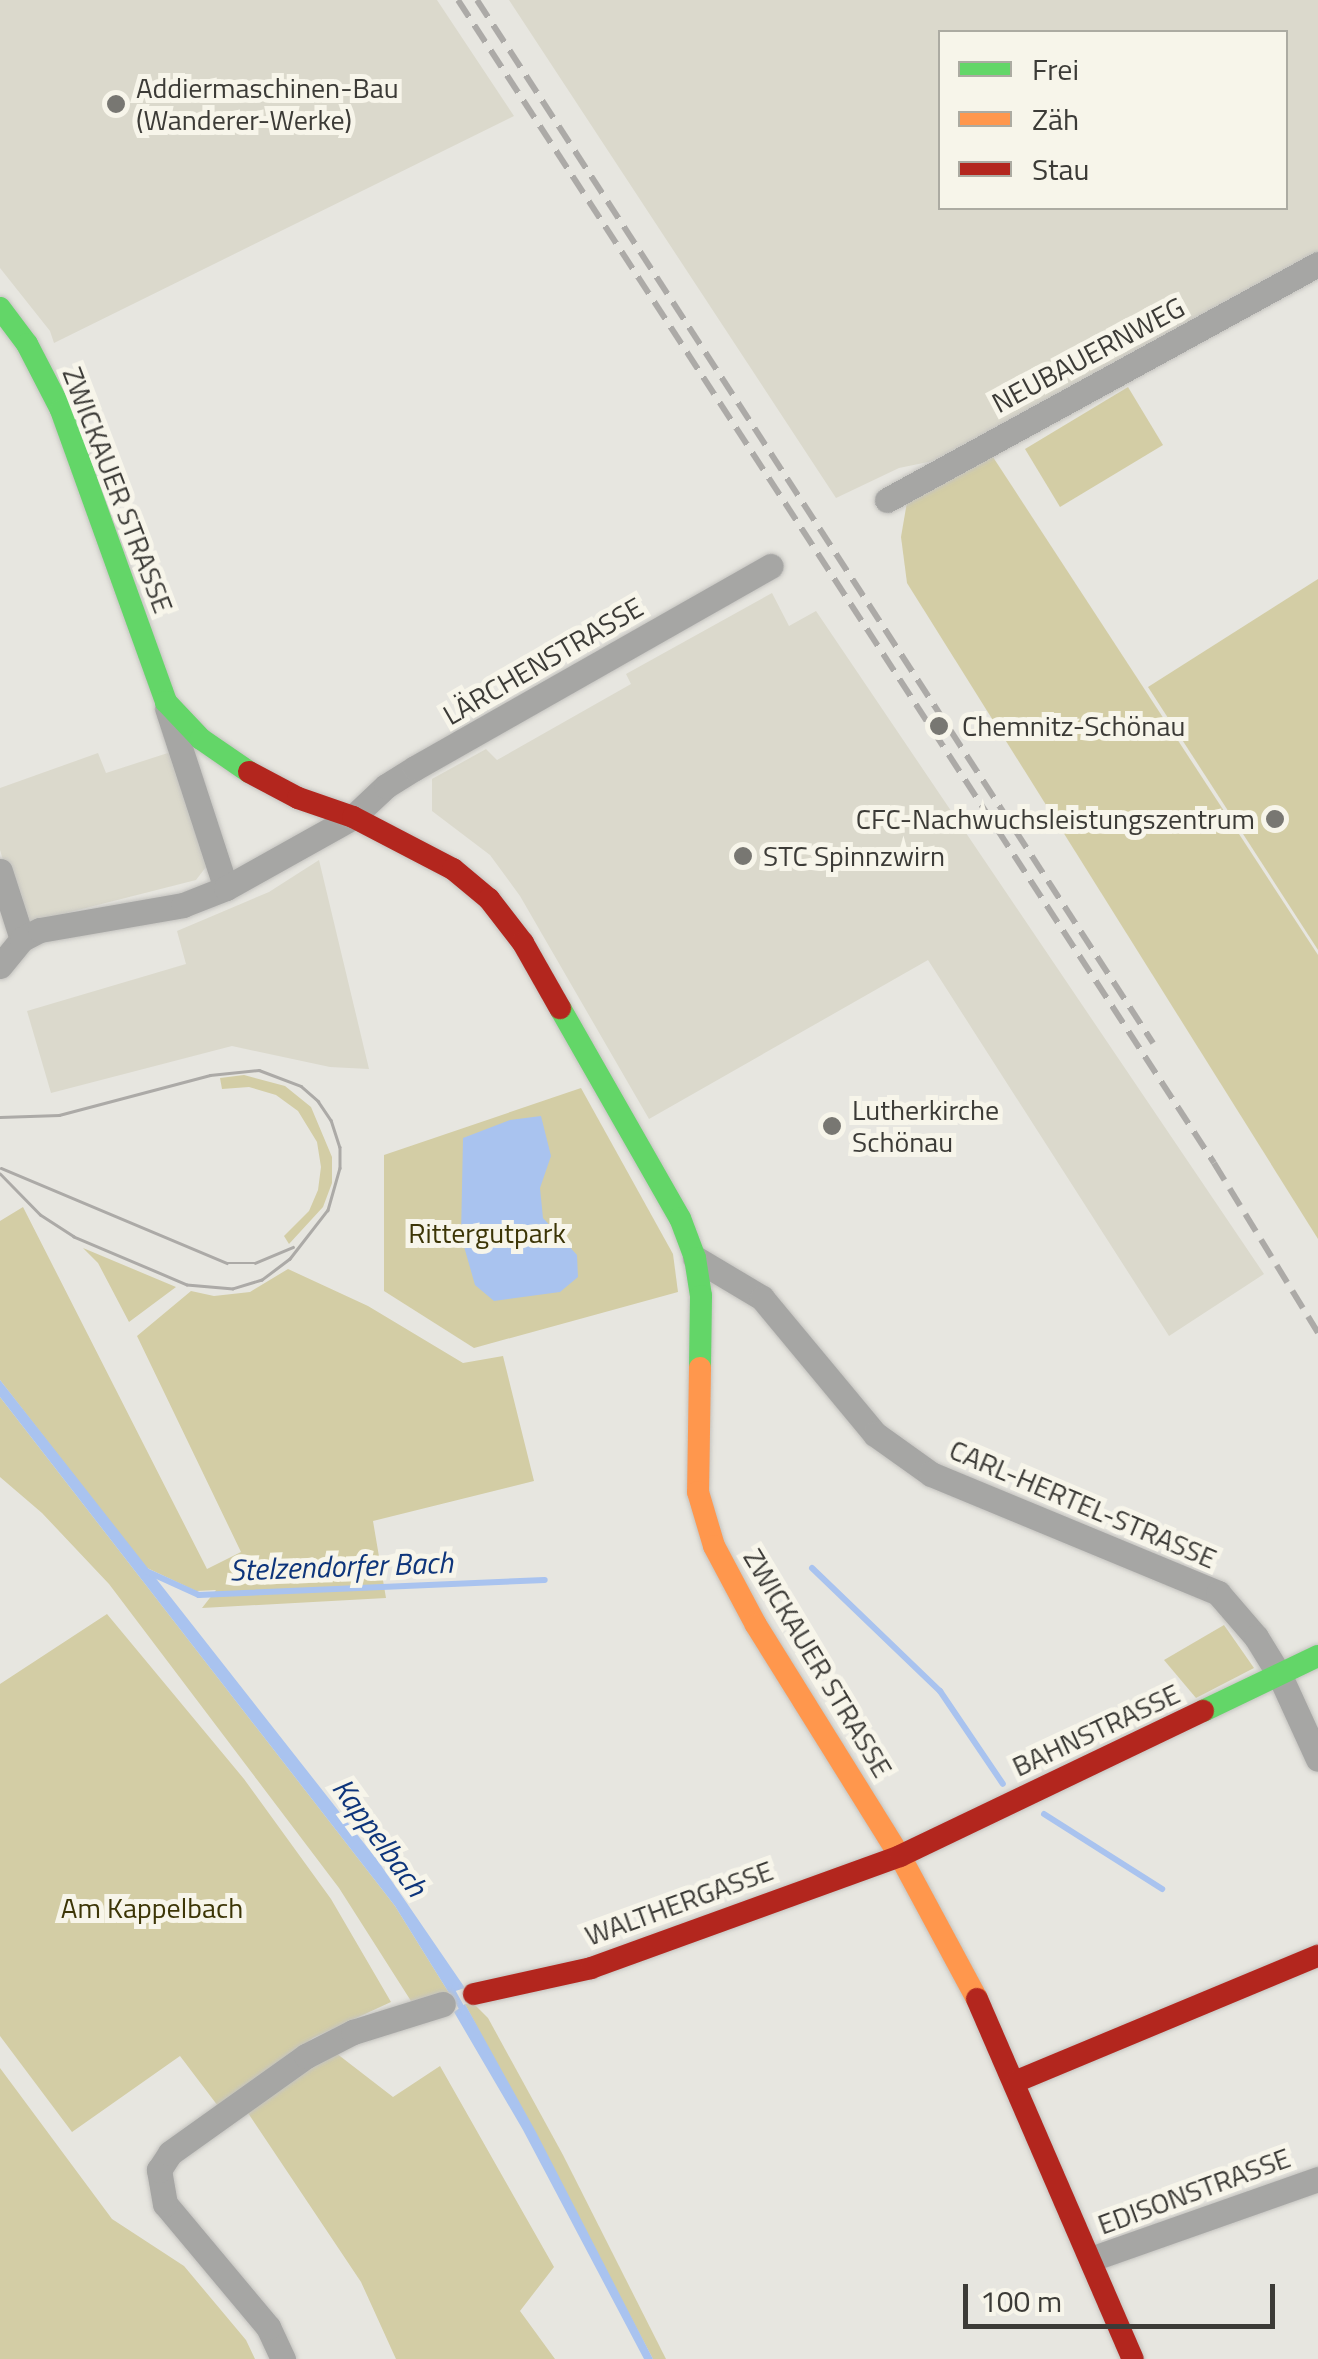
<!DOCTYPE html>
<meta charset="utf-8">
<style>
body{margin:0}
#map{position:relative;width:1318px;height:2359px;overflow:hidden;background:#e7e6e0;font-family:"Titillium Web",sans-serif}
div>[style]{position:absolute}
.built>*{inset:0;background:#dbd9cc}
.green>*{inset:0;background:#d3cda5}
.water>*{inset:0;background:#a9c3ef}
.stream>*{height:6px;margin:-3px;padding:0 3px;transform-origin:3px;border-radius:3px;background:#a9c3ef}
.roads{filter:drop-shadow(0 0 2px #c4c3bf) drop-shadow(0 0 2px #c4c3bf)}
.street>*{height:25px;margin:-12.5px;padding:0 12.5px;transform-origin:12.5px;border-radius:12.5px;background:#a6a6a4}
.fast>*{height:22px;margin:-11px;padding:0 11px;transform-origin:11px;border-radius:11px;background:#63d668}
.slow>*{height:22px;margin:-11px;padding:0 11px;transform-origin:11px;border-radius:11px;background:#ff974d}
.jam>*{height:22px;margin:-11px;padding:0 11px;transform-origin:11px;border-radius:11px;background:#b3261e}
.tram>*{height:2.5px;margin:-1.25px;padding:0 1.25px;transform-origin:1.25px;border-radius:1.25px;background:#acaaa7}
.rail>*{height:6px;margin-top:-3px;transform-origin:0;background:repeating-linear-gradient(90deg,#acaaa7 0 20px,transparent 0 30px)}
.dots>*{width:28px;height:28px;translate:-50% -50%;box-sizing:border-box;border:5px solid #f7f5ea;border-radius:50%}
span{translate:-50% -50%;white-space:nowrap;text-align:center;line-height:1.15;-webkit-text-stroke:10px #f7f5ea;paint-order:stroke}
.poi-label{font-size:28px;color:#3c3b37}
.left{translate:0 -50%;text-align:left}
.right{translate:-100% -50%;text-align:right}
.street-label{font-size:28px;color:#3c3b37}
.park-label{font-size:28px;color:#3c3506}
.water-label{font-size:30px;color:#0e357b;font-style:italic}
.legend{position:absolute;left:938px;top:30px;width:350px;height:180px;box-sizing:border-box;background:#f7f5ea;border:2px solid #acaba2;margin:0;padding:12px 18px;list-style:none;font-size:30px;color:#3c3b37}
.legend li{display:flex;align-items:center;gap:20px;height:50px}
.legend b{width:50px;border:2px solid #acaba2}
.scale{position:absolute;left:963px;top:2284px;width:312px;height:45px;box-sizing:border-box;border:5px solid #3c3b37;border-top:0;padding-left:12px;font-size:30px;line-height:35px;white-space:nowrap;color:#3c3b37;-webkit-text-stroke:8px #f7f5ea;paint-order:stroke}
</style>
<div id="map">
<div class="built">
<div style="clip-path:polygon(0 0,437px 0,514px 116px,54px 343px,50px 331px,0 268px)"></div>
<div style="clip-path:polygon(evenodd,509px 0,1318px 0,1318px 254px,933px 461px,899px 468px,836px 498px,509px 0,941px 32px,1286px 32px,1286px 208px,941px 208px,941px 32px)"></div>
<div style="clip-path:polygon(772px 593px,789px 626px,816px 611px,1264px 1274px,1169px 1336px,928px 960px,649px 1119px,520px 896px,490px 855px,432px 811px,432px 779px,486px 749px,497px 760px,631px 684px,626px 674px)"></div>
<div style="clip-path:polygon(174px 751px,209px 863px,196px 880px,23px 924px,0 850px,0 788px,98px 753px,106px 773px)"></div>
<div style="clip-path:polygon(319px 860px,369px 1069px,330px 1067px,232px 1046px,51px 1093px,27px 1011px,186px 964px,177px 931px,269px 892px)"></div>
</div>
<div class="green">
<div style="clip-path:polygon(1128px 387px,1163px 445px,1060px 507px,1025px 449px)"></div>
<div style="clip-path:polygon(991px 454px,1318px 955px,1318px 1239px,907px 583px,901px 537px,907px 502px)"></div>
<div style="clip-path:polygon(1318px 579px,1318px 950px,1148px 687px)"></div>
<div style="clip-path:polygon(244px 1075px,285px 1086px,311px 1107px,332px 1157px,332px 1183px,323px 1207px,289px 1244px,284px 1236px,309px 1211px,318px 1190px,321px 1167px,317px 1142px,298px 1111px,276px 1095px,249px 1087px,222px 1089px,220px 1078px)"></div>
<div style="clip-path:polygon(581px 1088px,673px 1254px,678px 1292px,474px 1348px,384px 1291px,384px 1155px)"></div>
<div style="clip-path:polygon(23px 1207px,207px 1569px,241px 1552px,137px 1336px,191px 1291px,214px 1296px,250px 1292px,288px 1269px,368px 1306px,463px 1363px,503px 1356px,534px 1481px,373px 1521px,386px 1598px,202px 1608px,216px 1590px,196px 1591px,145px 1567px,0 1380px,0 1221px)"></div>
<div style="clip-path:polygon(83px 1248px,176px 1287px,129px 1322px,98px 1263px)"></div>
<div style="clip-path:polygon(0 1397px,395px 1906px,449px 1993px,411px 2001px,339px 1888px,109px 1584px,42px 1513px,0 1477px)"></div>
<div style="clip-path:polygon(107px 1614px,244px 1779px,331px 1899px,391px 2002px,313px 2038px,221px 2110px,180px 2056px,72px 2132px,0 2036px,0 1684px)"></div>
<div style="clip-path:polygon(1224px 1625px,1254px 1668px,1196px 1698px,1164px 1660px)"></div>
<div style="clip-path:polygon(473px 2003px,488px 2018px,563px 2155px,666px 2359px,653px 2359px,465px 2004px)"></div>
<div style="clip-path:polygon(336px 2053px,393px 2097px,440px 2066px,554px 2267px,520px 2311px,555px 2359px,396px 2359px,361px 2282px,248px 2113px,287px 2080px)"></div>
<div style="clip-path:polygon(0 2068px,112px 2219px,184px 2266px,246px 2340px,255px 2359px,0 2359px)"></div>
</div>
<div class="water">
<div style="clip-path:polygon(541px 1116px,551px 1156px,540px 1188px,543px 1218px,577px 1255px,578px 1277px,560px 1292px,494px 1301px,475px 1285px,461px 1236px,463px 1138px,510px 1120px)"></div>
<div style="clip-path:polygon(0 1380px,378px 1861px,465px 1988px,449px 1993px,395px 1906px,0 1397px)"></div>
<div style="clip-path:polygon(465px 2004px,536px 2132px,653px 2359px,644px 2359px,523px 2130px,454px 2012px)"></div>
</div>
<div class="stream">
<div style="left:812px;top:1568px;width:178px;rotate:43.9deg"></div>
<div style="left:940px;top:1691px;width:112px;rotate:55.9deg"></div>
<div style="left:146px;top:1571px;width:58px;rotate:24.4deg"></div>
<div style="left:199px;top:1595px;width:346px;rotate:-2.5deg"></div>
<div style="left:1044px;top:1814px;width:140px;rotate:32.4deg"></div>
<div style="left:449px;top:1985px;width:33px;rotate:61deg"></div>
</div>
<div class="roads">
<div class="street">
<div style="left:887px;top:500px;width:491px;rotate:-28.7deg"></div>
<div style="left:167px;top:708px;width:189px;rotate:71.9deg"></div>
<div style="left:0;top:871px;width:71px;rotate:72.1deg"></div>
<div style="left:0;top:966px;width:35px;rotate:-51deg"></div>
<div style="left:22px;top:939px;width:20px;rotate:-27deg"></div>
<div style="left:40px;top:930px;width:145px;rotate:-9.9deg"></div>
<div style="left:183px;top:905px;width:46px;rotate:-21.6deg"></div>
<div style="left:226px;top:888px;width:145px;rotate:-29.2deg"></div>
<div style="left:353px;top:817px;width:45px;rotate:-43.2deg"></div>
<div style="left:386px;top:786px;width:34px;rotate:-32deg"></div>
<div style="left:415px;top:768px;width:409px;rotate:-29.6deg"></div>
<div style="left:695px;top:1258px;width:78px;rotate:30.8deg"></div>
<div style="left:762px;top:1298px;width:177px;rotate:50.3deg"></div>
<div style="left:875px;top:1434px;width:69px;rotate:35.5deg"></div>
<div style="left:931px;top:1474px;width:311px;rotate:22.5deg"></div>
<div style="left:1218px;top:1593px;width:58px;rotate:49.2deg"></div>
<div style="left:1256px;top:1637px;width:46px;rotate:58.4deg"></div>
<div style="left:1280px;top:1676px;width:91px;rotate:65.4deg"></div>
<div style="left:1091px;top:2259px;width:241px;rotate:-19.4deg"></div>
<div style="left:283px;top:2359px;width:35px;rotate:-115deg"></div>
<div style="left:268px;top:2327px;width:160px;rotate:-129.9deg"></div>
<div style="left:165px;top:2204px;width:35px;rotate:-100deg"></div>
<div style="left:159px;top:2170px;width:20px;rotate:-57deg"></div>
<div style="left:170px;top:2153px;width:167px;rotate:-35.5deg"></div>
<div style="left:306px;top:2056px;width:53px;rotate:-27.1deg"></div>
<div style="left:353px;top:2032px;width:94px;rotate:-17.3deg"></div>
</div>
<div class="fast">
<div style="left:0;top:308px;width:45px;rotate:53.1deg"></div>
<div style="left:27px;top:344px;width:74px;rotate:62.7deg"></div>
<div style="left:61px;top:410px;width:310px;rotate:70.2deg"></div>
<div style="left:166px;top:702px;width:51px;rotate:46.6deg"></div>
<div style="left:201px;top:739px;width:58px;rotate:34.5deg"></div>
<div style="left:560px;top:1008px;width:242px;rotate:60.3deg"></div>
<div style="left:680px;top:1218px;width:43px;rotate:69.4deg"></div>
<div style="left:695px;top:1258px;width:38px;rotate:81deg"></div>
<div style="left:701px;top:1296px;width:72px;rotate:90.8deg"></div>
<div style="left:1203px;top:1711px;width:127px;rotate:-25.6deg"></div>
</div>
<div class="slow">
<div style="left:700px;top:1368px;width:124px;rotate:90.9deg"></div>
<div style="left:698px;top:1492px;width:56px;rotate:73.5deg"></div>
<div style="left:714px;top:1546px;width:89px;rotate:62deg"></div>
<div style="left:756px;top:1625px;width:272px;rotate:58.1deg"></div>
<div style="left:900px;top:1856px;width:162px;rotate:61.7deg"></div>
</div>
<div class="jam">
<div style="left:249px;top:772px;width:55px;rotate:28deg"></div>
<div style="left:298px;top:798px;width:58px;rotate:19.1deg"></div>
<div style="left:353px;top:817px;width:113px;rotate:27.5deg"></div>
<div style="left:453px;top:869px;width:47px;rotate:39.8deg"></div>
<div style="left:489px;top:899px;width:56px;rotate:52.3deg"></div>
<div style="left:523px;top:943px;width:75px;rotate:60.4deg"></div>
<div style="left:474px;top:1994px;width:120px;rotate:-12.5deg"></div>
<div style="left:591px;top:1968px;width:329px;rotate:-19.9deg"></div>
<div style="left:900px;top:1856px;width:336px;rotate:-25.6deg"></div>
<div style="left:977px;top:1999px;width:392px;rotate:66.6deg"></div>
<div style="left:1017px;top:2081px;width:326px;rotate:-22.6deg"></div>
</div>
</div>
<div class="tram">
<div style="left:0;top:1117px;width:59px;rotate:-1.9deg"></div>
<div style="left:59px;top:1115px;width:156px;rotate:-14.8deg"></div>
<div style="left:210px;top:1075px;width:49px;rotate:-5.8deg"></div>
<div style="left:259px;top:1070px;width:45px;rotate:20.9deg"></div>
<div style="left:301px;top:1086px;width:23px;rotate:41deg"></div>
<div style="left:318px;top:1101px;width:23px;rotate:56deg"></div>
<div style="left:331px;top:1120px;width:28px;rotate:72deg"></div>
<div style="left:340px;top:1147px;width:21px;rotate:90deg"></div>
<div style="left:340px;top:1168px;width:44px;rotate:105.9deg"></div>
<div style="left:328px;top:1210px;width:62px;rotate:127.8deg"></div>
<div style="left:290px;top:1259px;width:35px;rotate:143deg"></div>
<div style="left:262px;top:1280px;width:30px;rotate:163deg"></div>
<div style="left:233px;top:1289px;width:46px;rotate:-175deg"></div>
<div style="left:187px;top:1285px;width:123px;rotate:-157deg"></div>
<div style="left:74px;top:1237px;width:40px;rotate:-147.1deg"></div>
<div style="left:40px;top:1215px;width:57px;rotate:-134.3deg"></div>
<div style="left:1px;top:1168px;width:245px;rotate:22.8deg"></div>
<div style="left:227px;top:1263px;width:28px"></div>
<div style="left:255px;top:1263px;width:41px;rotate:-22.8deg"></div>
</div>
<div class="rail">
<div style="left:458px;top:0;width:1387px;rotate:56.97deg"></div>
<div style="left:1214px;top:1163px;width:199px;rotate:58.5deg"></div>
<div style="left:477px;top:0;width:1243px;rotate:57.05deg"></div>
</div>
<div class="dots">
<div style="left:116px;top:104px;background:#787772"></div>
<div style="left:939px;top:726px;background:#787772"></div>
<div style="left:1275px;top:819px;background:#787772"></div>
<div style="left:743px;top:856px;background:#787772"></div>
<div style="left:832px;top:1126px;background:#787772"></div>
</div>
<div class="poi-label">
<span class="left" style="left:136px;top:104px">Addiermaschinen-Bau<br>(Wanderer-Werke)</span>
<span class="left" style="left:962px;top:726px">Chemnitz-Schönau</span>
<span class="right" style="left:1255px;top:819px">CFC-Nachwuchsleistungszentrum</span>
<span class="left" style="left:763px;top:856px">STC Spinnzwirn</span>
<span class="left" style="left:852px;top:1126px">Lutherkirche<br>Schönau</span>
</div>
<div class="street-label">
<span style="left:1088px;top:355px;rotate:-28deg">NEUBAUERNWEG</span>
<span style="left:118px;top:490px;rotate:69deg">ZWICKAUER STRASSE</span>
<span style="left:543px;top:661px;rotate:-30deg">LÄRCHENSTRASSE</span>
<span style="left:1083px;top:1504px;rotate:23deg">CARL-HERTEL-STRASSE</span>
<span style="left:818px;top:1663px;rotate:59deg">ZWICKAUER STRASSE</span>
<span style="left:1096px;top:1730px;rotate:-25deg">BAHNSTRASSE</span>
<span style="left:679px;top:1903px;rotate:-20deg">WALTHERGASSE</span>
<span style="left:1194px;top:2191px;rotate:-20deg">EDISONSTRASSE</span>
</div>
<div class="park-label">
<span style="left:487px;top:1233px">Rittergutpark</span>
<span style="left:152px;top:1908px">Am Kappelbach</span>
</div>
<div class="water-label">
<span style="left:341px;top:1566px;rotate:-2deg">Stelzendorfer Bach</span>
<span style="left:380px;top:1837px;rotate:54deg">Kappelbach</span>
</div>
<ul class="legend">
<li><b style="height:12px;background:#63d668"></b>Frei</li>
<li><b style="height:12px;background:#ff974d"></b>Zäh</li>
<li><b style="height:12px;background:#b3261e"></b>Stau</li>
</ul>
<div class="scale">100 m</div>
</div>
